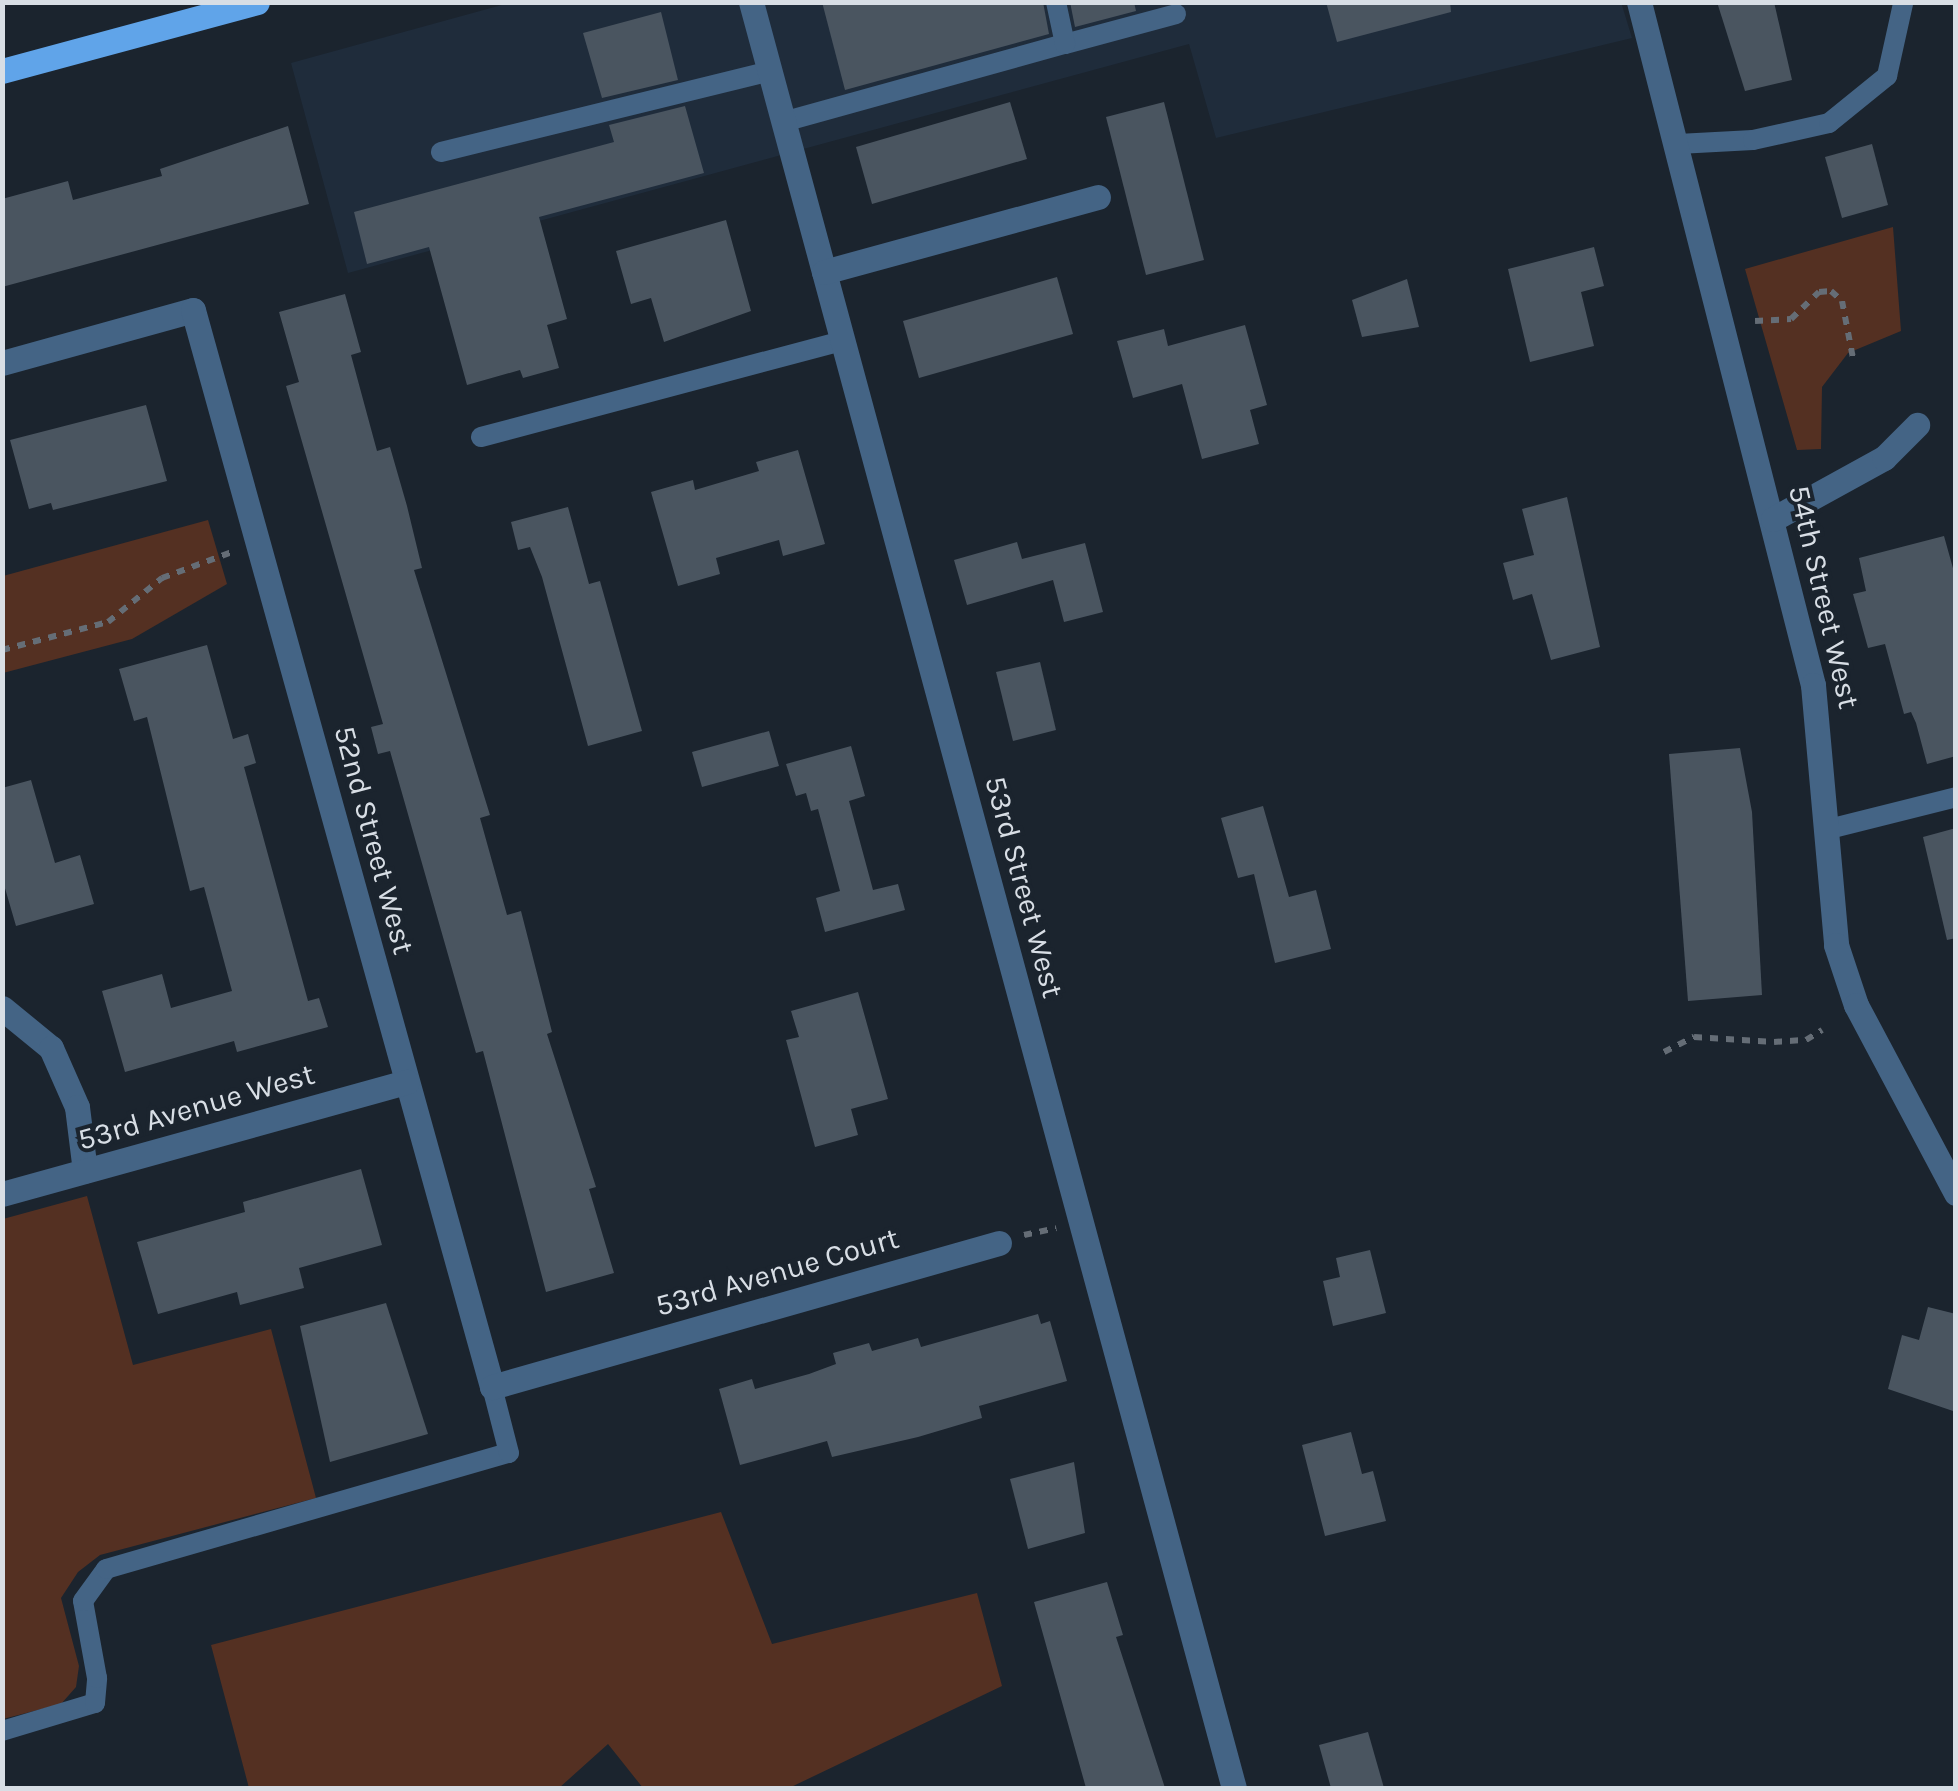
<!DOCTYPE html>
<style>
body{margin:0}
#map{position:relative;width:1958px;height:1791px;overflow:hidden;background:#1b242e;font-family:Karla,sans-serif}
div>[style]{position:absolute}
.built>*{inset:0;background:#1f2c3b}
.green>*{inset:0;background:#543022}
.building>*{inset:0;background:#4a5560}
.path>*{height:6px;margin-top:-3px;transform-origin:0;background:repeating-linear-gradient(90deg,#656d76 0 8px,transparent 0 16px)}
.lane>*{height:20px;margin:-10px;padding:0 10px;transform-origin:10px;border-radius:10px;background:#446485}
.street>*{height:25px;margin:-12.5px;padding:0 12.5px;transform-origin:12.5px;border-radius:12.5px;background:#446485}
.primary>*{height:25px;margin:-12.5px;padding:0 12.5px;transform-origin:12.5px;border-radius:12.5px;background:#60a4e9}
span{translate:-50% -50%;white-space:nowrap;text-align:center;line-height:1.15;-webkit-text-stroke:8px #1b242e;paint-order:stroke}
.street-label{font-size:30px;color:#d8dee5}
.frame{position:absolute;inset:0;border:5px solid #d8dee5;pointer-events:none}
</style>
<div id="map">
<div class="built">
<div style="clip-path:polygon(513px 2px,1621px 2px,1632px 38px,1216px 138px,1189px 44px,348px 273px,291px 63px)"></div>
</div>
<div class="green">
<div style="clip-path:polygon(1893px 227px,1901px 331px,1848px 353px,1822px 387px,1821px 449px,1797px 450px,1745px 269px)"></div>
<div style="clip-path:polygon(208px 520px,227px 584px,132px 639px,3px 673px,3px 576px)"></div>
<div style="clip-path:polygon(87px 1196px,133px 1365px,271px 1329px,316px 1498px,100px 1555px,78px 1572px,61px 1598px,79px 1666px,76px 1687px,61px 1704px,3px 1719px,3px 1219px)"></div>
<div style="clip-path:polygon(721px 1512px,772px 1644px,977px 1593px,1002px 1686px,789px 1788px,643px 1788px,608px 1744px,559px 1788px,249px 1788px,211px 1645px)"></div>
</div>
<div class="building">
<div style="clip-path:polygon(822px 2px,1043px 2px,1049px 34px,845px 90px)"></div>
<div style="clip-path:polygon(1070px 2px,1134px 2px,1136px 11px,1075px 27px)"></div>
<div style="clip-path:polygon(1326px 2px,1450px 2px,1451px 12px,1337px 42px)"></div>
<div style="clip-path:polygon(1717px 2px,1774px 2px,1792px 80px,1745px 91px)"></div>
<div style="clip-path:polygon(661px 12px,678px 80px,602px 98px,583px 33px)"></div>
<div style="clip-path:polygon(1010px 102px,1027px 159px,872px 204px,856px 147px)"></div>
<div style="clip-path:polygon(1164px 102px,1204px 260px,1146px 275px,1106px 117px)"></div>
<div style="clip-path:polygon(685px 106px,704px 173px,539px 217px,567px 319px,547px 325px,559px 368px,523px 378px,520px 370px,467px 385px,429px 247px,367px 264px,354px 212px,614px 142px,609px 125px)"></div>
<div style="clip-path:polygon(288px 126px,309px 204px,2px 287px,2px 199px,68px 181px,73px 200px,162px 176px,160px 169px)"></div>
<div style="clip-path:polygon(1872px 144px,1888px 205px,1842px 218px,1825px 157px)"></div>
<div style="clip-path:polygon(726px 220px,751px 311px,664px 342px,651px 298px,631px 304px,616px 251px)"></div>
<div style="clip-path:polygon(1594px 247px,1604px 286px,1581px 292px,1594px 346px,1530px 362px,1508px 269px)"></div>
<div style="clip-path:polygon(1057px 277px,1073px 334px,919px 378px,903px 321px)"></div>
<div style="clip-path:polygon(1407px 279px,1419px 327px,1362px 337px,1352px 300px)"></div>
<div style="clip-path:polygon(345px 294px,361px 352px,351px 355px,377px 451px,390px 447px,407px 506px,422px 568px,414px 570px,490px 815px,480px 818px,507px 915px,521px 911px,552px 1032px,547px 1034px,596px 1187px,589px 1189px,614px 1273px,546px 1292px,483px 1051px,476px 1053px,390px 751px,378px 754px,371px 727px,383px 724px,286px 386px,299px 382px,279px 312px)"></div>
<div style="clip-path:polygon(1245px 325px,1267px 405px,1250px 410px,1259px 444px,1202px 459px,1182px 384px,1133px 398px,1117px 341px,1164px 329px,1168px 346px)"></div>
<div style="clip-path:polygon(146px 405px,167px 481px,53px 510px,51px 503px,29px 509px,10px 440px)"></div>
<div style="clip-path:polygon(798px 450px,825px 544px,783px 556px,779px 540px,716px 558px,720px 574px,678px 586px,651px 492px,693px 480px,695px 490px,759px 471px,756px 462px)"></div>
<div style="clip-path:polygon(1567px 497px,1600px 647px,1551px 660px,1532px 594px,1513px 600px,1503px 563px,1534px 555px,1522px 509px)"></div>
<div style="clip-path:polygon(568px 507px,589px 584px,600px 581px,642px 731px,588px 746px,542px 577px,530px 547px,518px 550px,511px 522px)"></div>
<div style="clip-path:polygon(1944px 536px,1956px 579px,1956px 756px,1927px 764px,1916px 723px,1911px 712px,1904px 714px,1885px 644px,1868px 648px,1853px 594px,1866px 591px,1859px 558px)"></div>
<div style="clip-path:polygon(1017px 542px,1022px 559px,1085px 543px,1103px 612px,1064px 622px,1053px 580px,967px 605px,954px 560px)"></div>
<div style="clip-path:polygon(207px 645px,233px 739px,248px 734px,256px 763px,244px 767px,308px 1001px,319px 998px,328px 1027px,237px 1052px,234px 1041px,125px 1072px,102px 991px,162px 974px,171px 1008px,232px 991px,204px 887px,190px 891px,147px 717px,134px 721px,119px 669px)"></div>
<div style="clip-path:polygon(1040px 662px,1056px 730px,1013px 741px,996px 672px)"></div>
<div style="clip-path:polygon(769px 731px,779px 766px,702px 787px,692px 752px)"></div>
<div style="clip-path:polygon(851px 746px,865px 796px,849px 801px,873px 890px,898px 884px,905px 910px,825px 932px,816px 898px,840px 891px,818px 809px,811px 811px,806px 793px,796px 796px,786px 764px)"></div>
<div style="clip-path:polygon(1740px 748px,1752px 812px,1762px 995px,1688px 1001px,1669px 754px)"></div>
<div style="clip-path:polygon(31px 780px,55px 863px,80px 855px,94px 904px,16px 926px,2px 878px,2px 788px)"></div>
<div style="clip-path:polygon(1263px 806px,1289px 897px,1316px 890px,1331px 949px,1275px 963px,1254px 874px,1238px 878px,1221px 818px)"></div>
<div style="clip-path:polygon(1956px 828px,1956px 938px,1947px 940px,1923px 837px)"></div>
<div style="clip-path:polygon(858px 992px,888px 1099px,851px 1109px,858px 1135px,815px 1147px,786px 1040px,799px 1037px,791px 1011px)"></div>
<div style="clip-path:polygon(361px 1169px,382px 1245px,299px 1268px,304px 1288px,240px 1305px,237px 1292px,158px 1314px,137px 1242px,245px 1212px,243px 1202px)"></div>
<div style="clip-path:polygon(1370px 1250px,1386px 1313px,1333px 1326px,1323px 1281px,1340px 1277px,1336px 1258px)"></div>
<div style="clip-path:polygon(386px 1303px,428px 1434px,330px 1462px,300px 1326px)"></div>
<div style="clip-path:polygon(1928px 1307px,1956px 1314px,1956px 1412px,1888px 1389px,1902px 1335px,1919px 1340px)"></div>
<div style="clip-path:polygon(1038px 1314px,1041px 1324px,1050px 1321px,1067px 1381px,979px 1406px,982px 1418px,918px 1437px,832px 1457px,827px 1441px,740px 1465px,719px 1389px,752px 1379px,755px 1389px,809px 1374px,836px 1364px,833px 1353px,869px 1343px,872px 1351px,918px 1338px,921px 1347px)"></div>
<div style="clip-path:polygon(1351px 1432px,1362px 1474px,1373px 1471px,1386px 1521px,1325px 1536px,1302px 1445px)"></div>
<div style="clip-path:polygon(1074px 1462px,1085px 1533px,1028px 1549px,1010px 1479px)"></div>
<div style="clip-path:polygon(1107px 1582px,1123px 1635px,1116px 1637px,1165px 1788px,1086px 1788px,1034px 1602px)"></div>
<div style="clip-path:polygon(1368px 1732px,1384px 1788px,1331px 1788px,1319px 1745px)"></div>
</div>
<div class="path">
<div style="left:1755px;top:321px;width:36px;rotate:-3deg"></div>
<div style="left:1791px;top:319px;width:39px;rotate:-44deg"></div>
<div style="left:1819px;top:292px;width:12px;rotate:-5deg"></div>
<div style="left:1831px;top:291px;width:15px;rotate:42deg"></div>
<div style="left:1842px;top:301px;width:58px;rotate:79.1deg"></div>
<div style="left:2px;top:650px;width:110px;rotate:-14.8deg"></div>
<div style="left:108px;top:622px;width:70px;rotate:-39.2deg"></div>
<div style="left:162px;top:578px;width:75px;rotate:-20.4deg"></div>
<div style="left:1664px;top:1052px;width:34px;rotate:-27deg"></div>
<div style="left:1694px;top:1037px;width:80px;rotate:3.6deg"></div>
<div style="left:1774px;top:1042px;width:32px;rotate:-4deg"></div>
<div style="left:1806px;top:1040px;width:19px;rotate:-32deg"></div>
<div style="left:1024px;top:1235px;width:33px;rotate:-12deg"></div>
</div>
<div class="lane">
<div style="left:1065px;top:44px;width:115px;rotate:-15.1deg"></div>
<div style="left:783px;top:122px;width:293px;rotate:-15.5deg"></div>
<div style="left:1065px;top:44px;width:43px;rotate:-102.1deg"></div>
<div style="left:1678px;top:144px;width:75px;rotate:-3.1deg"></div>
<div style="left:1753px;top:140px;width:78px;rotate:-12.6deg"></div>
<div style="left:1829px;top:123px;width:75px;rotate:-39deg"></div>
<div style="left:1887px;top:76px;width:74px;rotate:-77.5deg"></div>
<div style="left:441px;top:152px;width:339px;rotate:-13.8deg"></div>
<div style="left:481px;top:437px;width:375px;rotate:-14.9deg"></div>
<div style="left:1825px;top:830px;width:135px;rotate:-14.1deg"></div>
<div style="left:2px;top:1731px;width:97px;rotate:-16.8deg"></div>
<div style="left:95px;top:1703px;width:25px;rotate:-85deg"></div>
<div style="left:97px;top:1678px;width:78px;rotate:-100.3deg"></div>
<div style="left:83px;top:1601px;width:39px;rotate:-54deg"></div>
<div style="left:106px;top:1569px;width:419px;rotate:-16.1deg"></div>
<div style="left:509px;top:1453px;width:68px;rotate:-104.4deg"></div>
</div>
<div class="street">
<div style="left:751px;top:2px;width:1850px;rotate:74.87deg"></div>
<div style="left:1639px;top:2px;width:705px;rotate:75.71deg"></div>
<div style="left:1813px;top:685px;width:261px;rotate:84.9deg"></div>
<div style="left:1836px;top:945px;width:63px;rotate:71.6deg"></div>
<div style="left:1856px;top:1005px;width:213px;rotate:62deg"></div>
<div style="left:824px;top:272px;width:284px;rotate:-15.3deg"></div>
<div style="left:2px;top:363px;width:198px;rotate:-15.5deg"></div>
<div style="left:193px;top:310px;width:1118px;rotate:74.48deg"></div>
<div style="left:492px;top:1387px;width:527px;rotate:-15.86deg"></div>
<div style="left:1773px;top:519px;width:127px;rotate:-28.8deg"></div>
<div style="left:1884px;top:458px;width:47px;rotate:-45deg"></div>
<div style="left:2px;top:1008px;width:63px;rotate:39.2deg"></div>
<div style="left:51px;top:1048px;width:64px;rotate:66.2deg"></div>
<div style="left:77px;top:1107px;width:64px;rotate:82.9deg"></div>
<div style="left:2px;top:1194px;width:420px;rotate:-15.5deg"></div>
</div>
<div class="primary">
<div style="left:2px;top:71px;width:264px;rotate:-15.1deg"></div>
</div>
<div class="street-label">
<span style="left:1824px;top:597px;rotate:77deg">54th Street West</span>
<span style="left:374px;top:840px;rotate:75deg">52nd Street West</span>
<span style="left:1024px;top:887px;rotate:75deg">53rd Street West</span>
<span style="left:196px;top:1107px;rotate:-16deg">53rd Avenue West</span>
<span style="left:777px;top:1272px;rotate:-16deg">53rd Avenue Court</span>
</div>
<div class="frame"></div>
</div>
